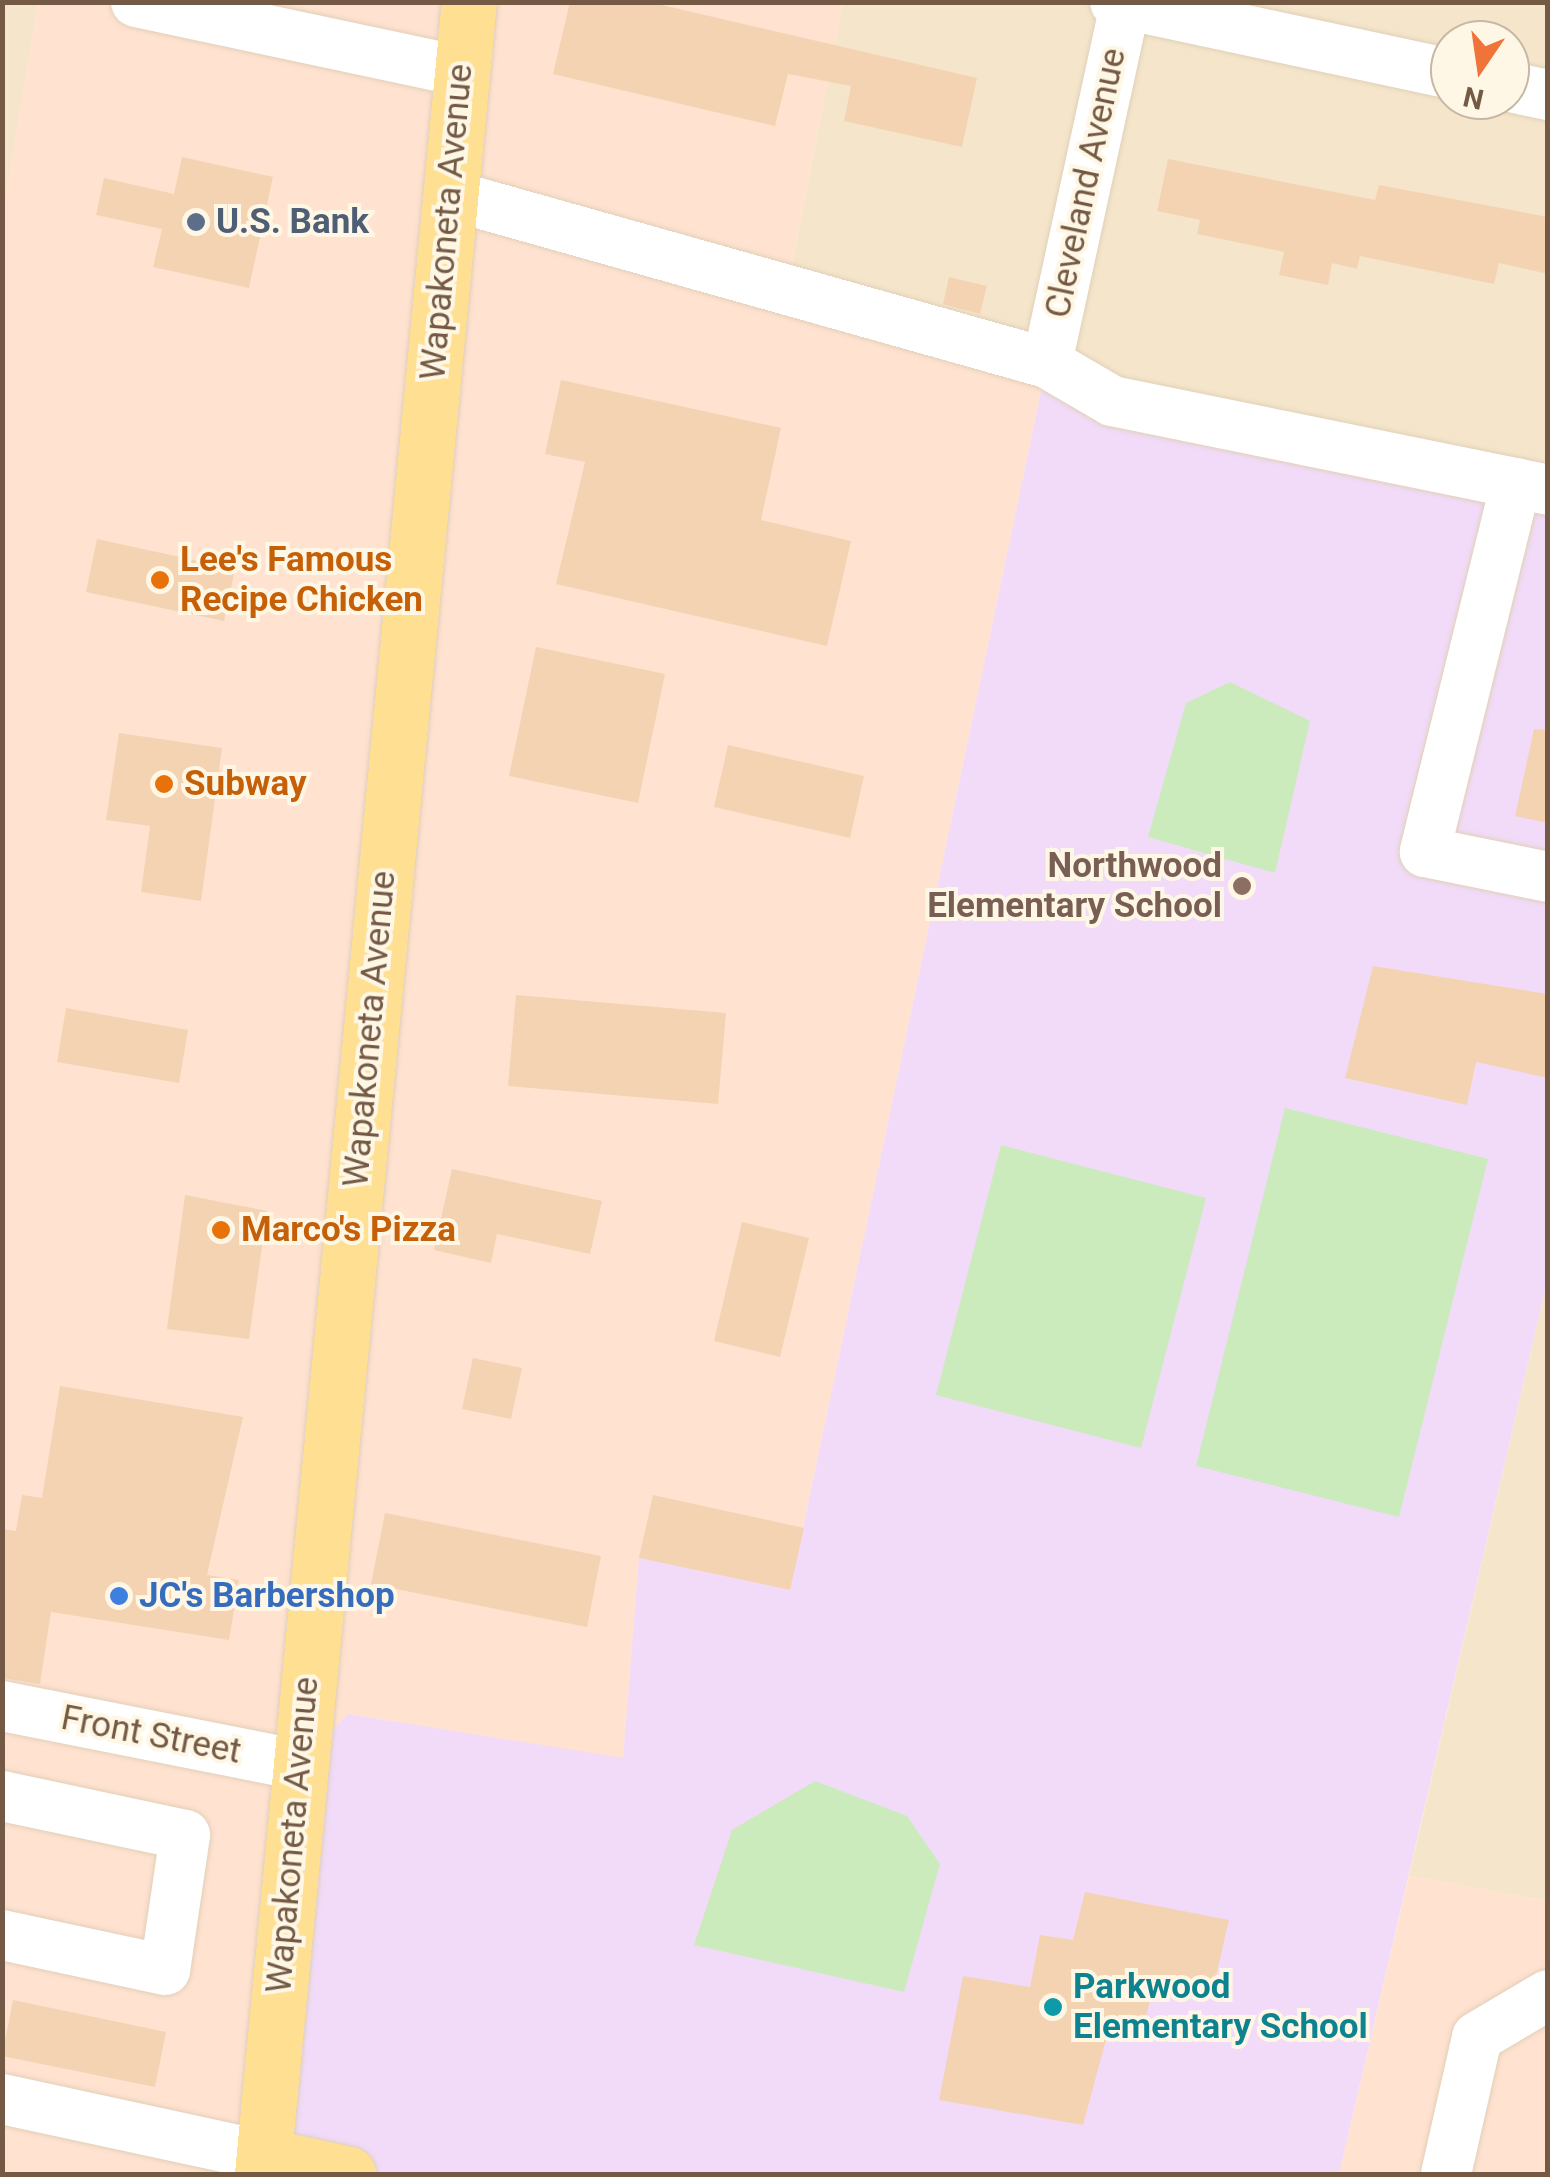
<!DOCTYPE html>
<style>
body{margin:0}
#map{position:relative;width:1550px;height:2177px;overflow:hidden;background:#fdf4dd;font-family:Roboto,sans-serif}
div>[style]{position:absolute}
.residential>*{inset:0;background:#f5e6cb}
.commercial>*{inset:0;background:#ffe2d0}
.education>*{inset:0;background:#f1dbf9}
.green>*{inset:0;background:#cbebbc}
.building>*{inset:0;background:#f4d3b3}
.roads{filter:drop-shadow(0 0 2px #e1d0b9) drop-shadow(0 0 2px #e1d0b9)}
.minor>*{height:50px;margin:-25px;padding:0 25px;transform-origin:25px;border-radius:25px;background:#fff}
.major>*{height:55px;margin:-27.5px;padding:0 27.5px;transform-origin:27.5px;border-radius:27.5px;background:#ffe093}
.dots>*{width:28px;height:28px;translate:-50% -50%;box-sizing:border-box;border:5px solid #fff7e5;border-radius:50%}
span{translate:-50% -50%;white-space:nowrap;text-align:center;line-height:1.15;-webkit-text-stroke:8px #fff7e5;paint-order:stroke}
.street-label{font-size:35px;color:#745a45}
.service-label{font-size:35px;color:#4e5e75;font-weight:700}
.left{translate:0 -50%;text-align:left}
.food-label{font-size:35px;color:#c56008;font-weight:700}
.education-label{font-size:35px;color:#785e54;font-weight:700}
.right{translate:-100% -50%;text-align:right}
.shop-label{font-size:35px;color:#366cbe;font-weight:700}
.culture-label{font-size:35px;color:#0d838f;font-weight:700}
.frame{position:absolute;inset:0;border:5px solid #745a45;pointer-events:none}
.north{position:absolute;left:1430px;top:20px;width:100px;height:100px;box-sizing:border-box;background:#fff7e5;border:2px solid #c7b8a5;border-radius:50%;rotate:193deg;font-size:28px;font-weight:700;line-height:40px;text-align:center;color:#745a45}
.north::after{content:'';display:block;margin:auto;width:35px;height:45px;background:#f0733a;clip-path:polygon(50% 0,100% 100%,50% 72%,0 100%)}
</style>
<div id="map">
<div class="residential">
<div style="clip-path:polygon(3px 3px,38px 3px,3px 217px)"></div>
<div style="clip-path:polygon(evenodd,843px 3px,1547px 3px,1547px 490px,786px 294px,843px 3px,1450px 40px,1510px 40px,1510px 100px,1450px 100px,1450px 40px)"></div>
<div style="clip-path:polygon(1547px 1282px,1547px 1901px,1409px 1876px)"></div>
</div>
<div class="commercial">
<div style="clip-path:polygon(38px 3px,843px 3px,786px 293px,1047px 363px,790px 1590px,639px 1558px,623px 1759px,348px 1714px,348px 2174px,3px 2174px,2px 217px)"></div>
<div style="clip-path:polygon(1409px 1876px,1547px 1901px,1547px 2174px,1339px 2174px)"></div>
</div>
<div class="education">
<div style="clip-path:polygon(1047px 363px,1547px 490px,1547px 1282px,1339px 2174px,348px 2174px,265px 2156px,299px 1765px,348px 1714px,623px 1758px,639px 1558px,790px 1590px)"></div>
</div>
<div class="green">
<div style="clip-path:polygon(1230px 682px,1310px 721px,1275px 873px,1148px 837px,1186px 703px)"></div>
<div style="clip-path:polygon(1285px 1108px,1488px 1159px,1399px 1517px,1196px 1466px)"></div>
<div style="clip-path:polygon(1001px 1145px,1206px 1198px,1141px 1448px,936px 1395px)"></div>
<div style="clip-path:polygon(815px 1781px,907px 1816px,940px 1864px,904px 1992px,694px 1945px,732px 1830px)"></div>
</div>
<div class="building">
<div style="clip-path:polygon(570px 2px,649px 2px,977px 78px,962px 147px,844px 121px,851px 86px,788px 74px,775px 126px,553px 74px)"></div>
<div style="clip-path:polygon(182px 157px,273px 177px,249px 288px,153px 267px,162px 229px,96px 215px,104px 178px,174px 194px)"></div>
<div style="clip-path:polygon(1168px 159px,1375px 200px,1379px 185px,1548px 217px,1548px 274px,1499px 263px,1494px 284px,1360px 256px,1357px 269px,1332px 263px,1328px 285px,1279px 275px,1284px 252px,1197px 234px,1200px 220px,1157px 211px)"></div>
<div style="clip-path:polygon(949px 277px,987px 286px,980px 314px,943px 304px)"></div>
<div style="clip-path:polygon(561px 380px,781px 428px,761px 520px,851px 541px,827px 646px,556px 584px,585px 462px,545px 454px)"></div>
<div style="clip-path:polygon(97px 539px,235px 569px,224px 621px,86px 592px)"></div>
<div style="clip-path:polygon(536px 647px,665px 674px,638px 803px,509px 776px)"></div>
<div style="clip-path:polygon(1534px 729px,1548px 730px,1548px 823px,1515px 816px)"></div>
<div style="clip-path:polygon(119px 733px,222px 748px,201px 901px,141px 892px,150px 826px,106px 820px)"></div>
<div style="clip-path:polygon(728px 745px,864px 776px,850px 838px,714px 807px)"></div>
<div style="clip-path:polygon(1373px 966px,1548px 994px,1548px 1078px,1476px 1062px,1467px 1105px,1345px 1078px)"></div>
<div style="clip-path:polygon(516px 995px,726px 1013px,718px 1104px,508px 1086px)"></div>
<div style="clip-path:polygon(66px 1008px,188px 1030px,179px 1083px,57px 1062px)"></div>
<div style="clip-path:polygon(452px 1169px,602px 1201px,590px 1254px,497px 1234px,491px 1263px,434px 1250px)"></div>
<div style="clip-path:polygon(185px 1195px,267px 1211px,249px 1339px,167px 1329px)"></div>
<div style="clip-path:polygon(742px 1222px,809px 1238px,780px 1357px,714px 1341px)"></div>
<div style="clip-path:polygon(473px 1358px,522px 1368px,511px 1419px,462px 1409px)"></div>
<div style="clip-path:polygon(60px 1386px,243px 1417px,207px 1575px,239px 1580px,229px 1640px,51px 1612px,40px 1684px,2px 1678px,2px 1529px,16px 1531px,22px 1495px,42px 1498px)"></div>
<div style="clip-path:polygon(653px 1495px,804px 1528px,790px 1590px,639px 1558px)"></div>
<div style="clip-path:polygon(385px 1513px,601px 1556px,587px 1627px,371px 1584px)"></div>
<div style="clip-path:polygon(1085px 1892px,1229px 1920px,1213px 1989px,1155px 1979px,1143px 2030px,1110px 2025px,1083px 2125px,939px 2100px,963px 1976px,1030px 1987px,1040px 1935px,1073px 1940px)"></div>
<div style="clip-path:polygon(13px 2000px,166px 2032px,155px 2087px,2px 2056px)"></div>
</div>
<div class="roads">
<div class="minor">
<div style="left:136px;top:2px;width:332px;rotate:12deg"></div>
<div style="left:1115px;top:2px;width:343px;rotate:12.1deg"></div>
<div style="left:1510px;top:87px;width:39px;rotate:12deg"></div>
<div style="left:450px;top:195px;width:620px;rotate:15.72deg"></div>
<div style="left:1047px;top:363px;width:75px;rotate:30.3deg"></div>
<div style="left:1112px;top:401px;width:445px;rotate:11.5deg"></div>
<div style="left:1047px;top:363px;width:370px;rotate:-77.7deg"></div>
<div style="left:1516px;top:483px;width:380px;rotate:103.9deg"></div>
<div style="left:1425px;top:852px;width:126px;rotate:11.5deg"></div>
<div style="left:2px;top:1706px;width:303px;rotate:11.2deg"></div>
<div style="left:2px;top:1796px;width:187px;rotate:12deg"></div>
<div style="left:185px;top:1835px;width:136px;rotate:98.4deg"></div>
<div style="left:165px;top:1970px;width:167px;rotate:-167.9deg"></div>
<div style="left:2px;top:2099px;width:269px;rotate:12.2deg"></div>
<div style="left:1446px;top:2174px;width:140px;rotate:-77.2deg"></div>
<div style="left:1477px;top:2037px;width:82px;rotate:-30.6deg"></div>
</div>
<div class="major">
<div style="left:265px;top:2156px;width:85px;rotate:12.2deg"></div>
<div style="left:262px;top:2174px;width:2182px;rotate:-84.56deg"></div>
</div>
</div>
<div class="dots">
<div style="left:196px;top:222px;background:#5c6f8a"></div>
<div style="left:160px;top:580px;background:#e8710a"></div>
<div style="left:164px;top:784px;background:#e8710a"></div>
<div style="left:1242px;top:886px;background:#8d6e63"></div>
<div style="left:221px;top:1230px;background:#e8710a"></div>
<div style="left:119px;top:1596px;background:#3f7fe0"></div>
<div style="left:1053px;top:2007px;background:#0f9aa8"></div>
</div>
<div class="street-label">
<span style="left:1086px;top:183px;rotate:-78deg">Cleveland Avenue</span>
<span style="left:447px;top:222px;rotate:-85deg">Wapakoneta Avenue</span>
<span style="left:370px;top:1029px;rotate:-85deg">Wapakoneta Avenue</span>
<span style="left:151px;top:1735px;rotate:11deg">Front Street</span>
<span style="left:293px;top:1835px;rotate:-85deg">Wapakoneta Avenue</span>
</div>
<div class="service-label">
<span class="left" style="left:216px;top:222px">U.S. Bank</span>
</div>
<div class="food-label">
<span class="left" style="left:180px;top:580px">Lee's Famous<br>Recipe Chicken</span>
<span class="left" style="left:184px;top:784px">Subway</span>
<span class="left" style="left:241px;top:1230px">Marco's Pizza</span>
</div>
<div class="education-label">
<span class="right" style="left:1222px;top:886px">Northwood<br>Elementary School</span>
</div>
<div class="shop-label">
<span class="left" style="left:139px;top:1596px">JC's Barbershop</span>
</div>
<div class="culture-label">
<span class="left" style="left:1073px;top:2007px">Parkwood<br>Elementary School</span>
</div>
<div class="frame"></div>
<div class="north">N</div>
</div>
